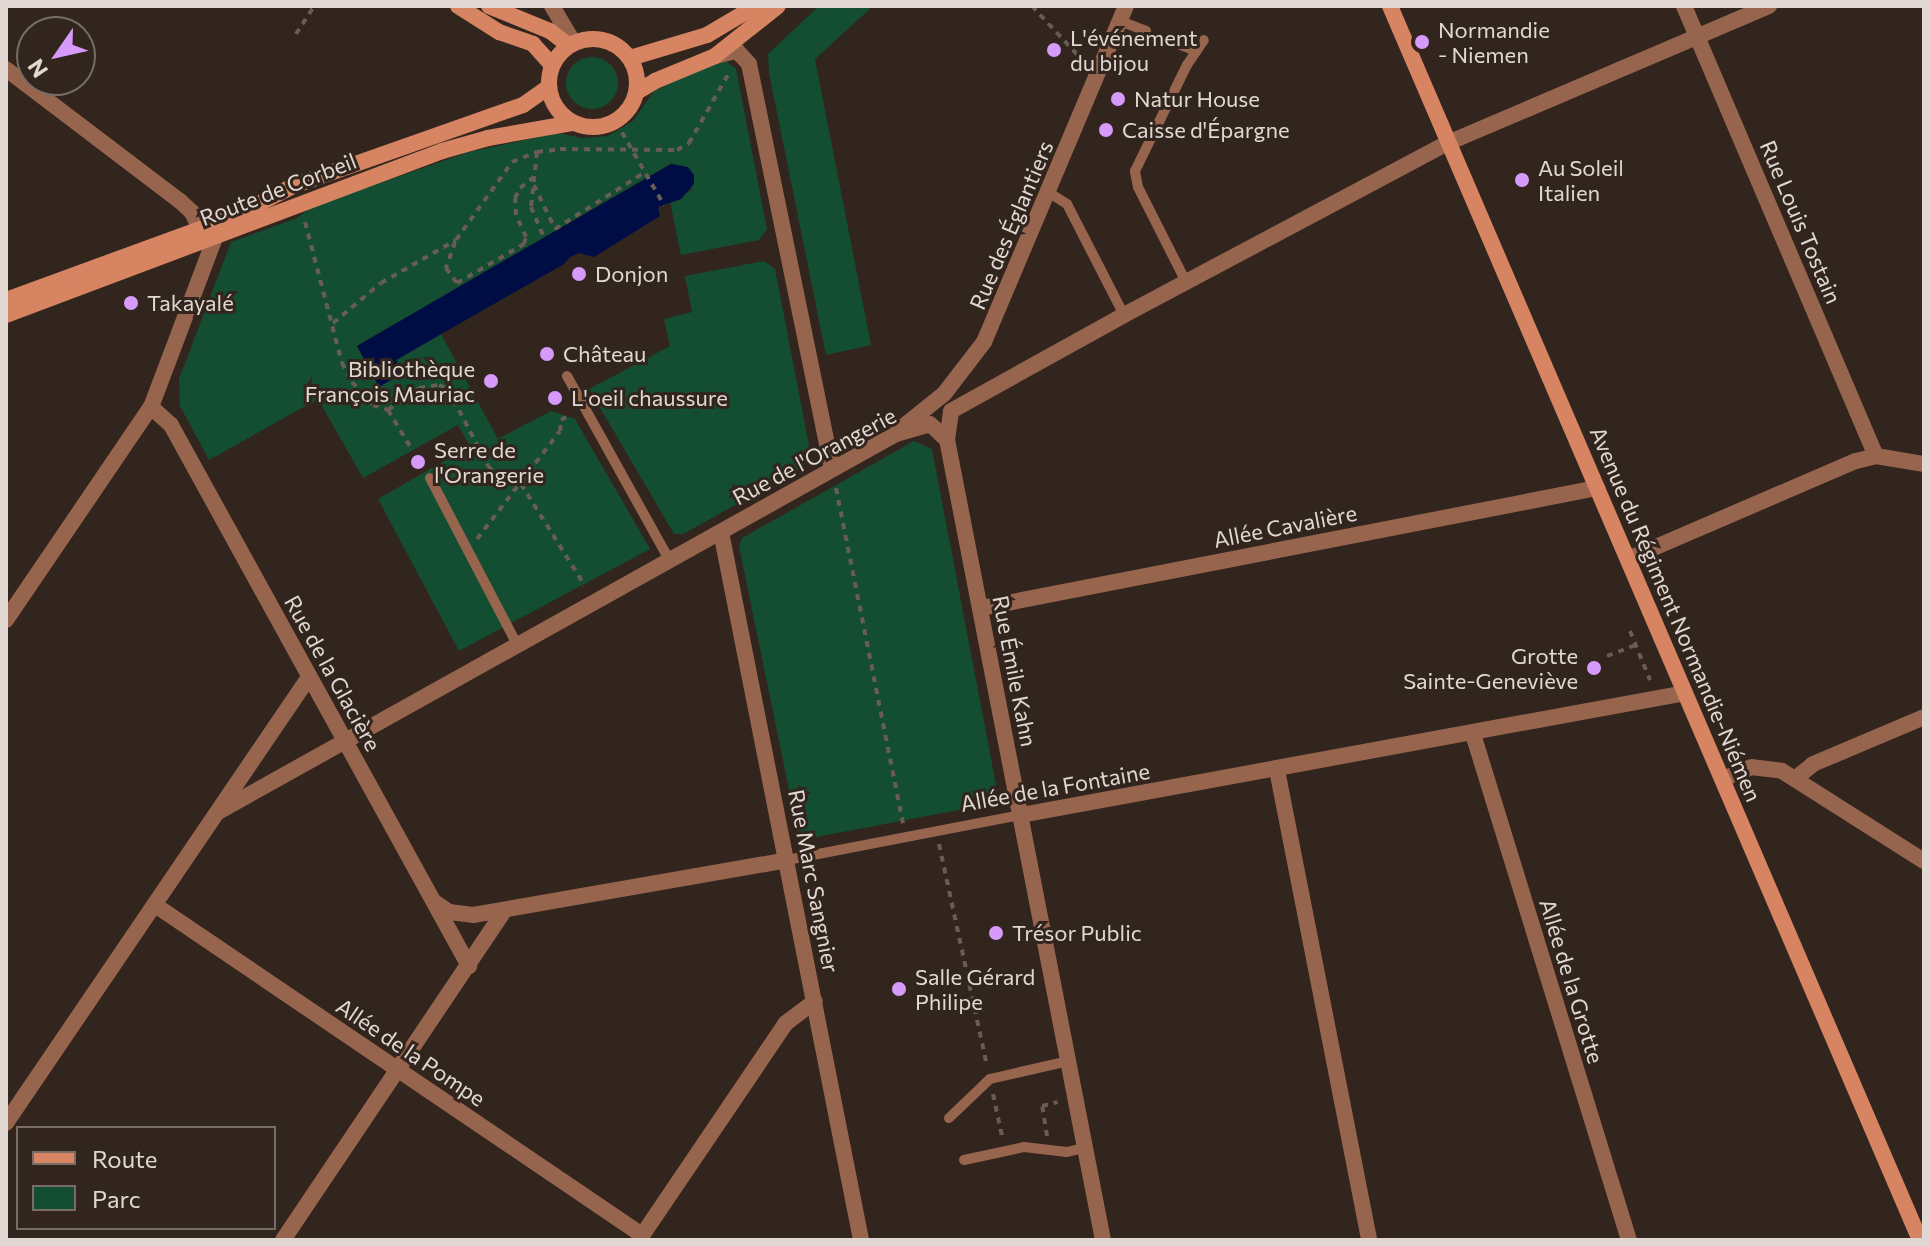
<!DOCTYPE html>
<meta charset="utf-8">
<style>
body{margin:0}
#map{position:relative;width:1930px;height:1246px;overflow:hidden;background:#32251d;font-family:Commissioner,sans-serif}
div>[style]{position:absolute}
.green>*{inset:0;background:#134e32}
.round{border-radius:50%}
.water>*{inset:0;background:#000d45}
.path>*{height:4px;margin-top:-2px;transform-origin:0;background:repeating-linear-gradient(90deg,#685c55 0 6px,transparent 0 12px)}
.service>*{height:10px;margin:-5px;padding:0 5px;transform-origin:5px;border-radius:5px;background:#97644e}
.minor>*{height:16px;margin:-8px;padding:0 8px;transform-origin:8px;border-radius:8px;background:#97644e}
.secondary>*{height:16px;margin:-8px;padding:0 8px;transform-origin:8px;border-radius:8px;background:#d68462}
.secondary>.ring{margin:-8px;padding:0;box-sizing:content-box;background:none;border:16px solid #d68462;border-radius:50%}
.dots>*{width:22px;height:22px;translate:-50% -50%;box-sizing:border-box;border:4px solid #32251d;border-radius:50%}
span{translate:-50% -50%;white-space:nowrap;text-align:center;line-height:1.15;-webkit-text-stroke:6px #32251d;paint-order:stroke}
.poi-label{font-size:22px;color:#e1d8d3}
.left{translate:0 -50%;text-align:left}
.right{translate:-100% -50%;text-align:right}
.street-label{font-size:22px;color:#e1d8d3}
.frame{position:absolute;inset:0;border:8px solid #e1d8d3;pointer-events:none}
.legend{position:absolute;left:16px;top:1126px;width:260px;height:104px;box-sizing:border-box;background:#32251d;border:2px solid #786d66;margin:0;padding:10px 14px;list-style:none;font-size:24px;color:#e1d8d3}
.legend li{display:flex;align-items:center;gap:16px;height:40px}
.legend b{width:40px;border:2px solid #786d66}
.north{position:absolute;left:16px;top:16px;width:80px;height:80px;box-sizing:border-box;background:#32251d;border:2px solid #786d66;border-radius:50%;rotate:236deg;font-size:22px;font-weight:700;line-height:32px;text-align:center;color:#e1d8d3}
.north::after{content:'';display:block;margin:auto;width:28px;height:36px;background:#d69bfa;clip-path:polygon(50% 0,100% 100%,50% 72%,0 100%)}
</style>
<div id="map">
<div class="green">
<div style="clip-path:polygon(819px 6px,872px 7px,815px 59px,871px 345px,826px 355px,769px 73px,768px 54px)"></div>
<div class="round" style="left:566px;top:57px;width:52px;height:52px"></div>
<div style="clip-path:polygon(723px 59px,736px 69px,767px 229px,759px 240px,681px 255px,670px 202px,692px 190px,672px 163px,357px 346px,379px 387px,395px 361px,441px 334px,498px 439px,551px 411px,575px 419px,650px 549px,459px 651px,378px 499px,470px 446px,458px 425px,363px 478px,318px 399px,209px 460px,180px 406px,179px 379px,231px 242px,297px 218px,313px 206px,469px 152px,558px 133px,582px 138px,608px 136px,633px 121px,654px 91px)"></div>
<div style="clip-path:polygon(764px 261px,775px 269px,811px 456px,802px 468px,683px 534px,674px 534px,589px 389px,670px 346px,664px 319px,692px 312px,685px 276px)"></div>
<div style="clip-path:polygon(914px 441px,932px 449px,997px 790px,995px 799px,990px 804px,806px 839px,797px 829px,739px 546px,742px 538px)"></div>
</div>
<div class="water">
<div style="clip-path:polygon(671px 164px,688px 167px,694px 175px,694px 184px,681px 199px,658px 207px,660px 216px,594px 257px,579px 253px,570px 257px,564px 264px,396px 360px,403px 373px,379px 387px,357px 346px)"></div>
</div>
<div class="path">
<div style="left:1032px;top:6px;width:78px;rotate:47.1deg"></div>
<div style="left:296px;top:34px;width:33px;rotate:-57deg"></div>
<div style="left:616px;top:122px;width:96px;rotate:60deg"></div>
<div style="left:537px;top:152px;width:55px;rotate:96.2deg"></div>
<div style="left:531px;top:207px;width:30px;rotate:67deg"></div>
<div style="left:534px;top:185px;width:49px;rotate:64.5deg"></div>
<div style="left:555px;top:229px;width:107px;rotate:-32.3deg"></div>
<div style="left:305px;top:222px;width:146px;rotate:75.3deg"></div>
<div style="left:342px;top:363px;width:21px;rotate:62deg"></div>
<div style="left:352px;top:382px;width:31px;rotate:48deg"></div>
<div style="left:373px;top:405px;width:16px;rotate:18deg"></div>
<div style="left:388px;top:410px;width:38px;rotate:-35deg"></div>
<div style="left:419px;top:388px;width:20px;rotate:-9deg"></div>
<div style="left:439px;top:385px;width:10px;rotate:24deg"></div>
<div style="left:448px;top:389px;width:87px;rotate:62.5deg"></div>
<div style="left:488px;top:466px;width:21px;rotate:47deg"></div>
<div style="left:502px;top:481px;width:19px;rotate:9deg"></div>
<div style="left:521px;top:484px;width:120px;rotate:57.9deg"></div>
<div style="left:455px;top:242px;width:28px;rotate:109deg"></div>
<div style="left:446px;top:268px;width:19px;rotate:54deg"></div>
<div style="left:457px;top:283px;width:78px;rotate:-30.2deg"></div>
<div style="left:524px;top:244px;width:7px;rotate:-74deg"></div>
<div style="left:526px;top:237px;width:24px;rotate:-114deg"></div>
<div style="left:516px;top:215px;width:17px;rotate:-93deg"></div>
<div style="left:515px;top:198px;width:11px;rotate:-63deg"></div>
<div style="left:520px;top:188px;width:21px;rotate:-39deg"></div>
<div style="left:333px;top:323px;width:62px;rotate:-39.8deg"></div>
<div style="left:381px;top:283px;width:86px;rotate:-29.8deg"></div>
<div style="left:456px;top:240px;width:96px;rotate:-54.3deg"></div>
<div style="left:512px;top:162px;width:27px;rotate:-22deg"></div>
<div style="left:537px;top:152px;width:23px;rotate:-7deg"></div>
<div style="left:560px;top:149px;width:117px;rotate:0.5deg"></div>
<div style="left:677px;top:150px;width:14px;rotate:-30deg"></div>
<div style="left:689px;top:143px;width:83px;rotate:-60.3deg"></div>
<div style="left:388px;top:410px;width:44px;rotate:58.8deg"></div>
<div style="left:836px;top:488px;width:343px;rotate:78.7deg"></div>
<div style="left:477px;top:539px;width:136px;rotate:-52.5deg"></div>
<div style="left:560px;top:431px;width:11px;rotate:-85deg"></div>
<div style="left:561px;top:420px;width:12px;rotate:-31deg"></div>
<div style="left:1630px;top:631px;width:53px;rotate:67.8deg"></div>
<div style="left:1607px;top:656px;width:30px;rotate:-21deg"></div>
<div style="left:939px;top:844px;width:227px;rotate:77.8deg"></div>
<div style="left:993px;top:1094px;width:43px;rotate:77.9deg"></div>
<div style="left:1047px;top:1136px;width:30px;rotate:-99deg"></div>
<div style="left:1042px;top:1106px;width:16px;rotate:-14deg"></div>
</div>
<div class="service">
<div style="left:1120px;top:21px;width:28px;rotate:21deg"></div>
<div style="left:1173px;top:42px;width:25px;rotate:21deg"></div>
<div style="left:1048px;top:192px;width:22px;rotate:32deg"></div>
<div style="left:1067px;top:204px;width:125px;rotate:62.8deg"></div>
<div style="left:1186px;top:282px;width:106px;rotate:-116.8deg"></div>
<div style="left:1138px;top:187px;width:16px;rotate:-101deg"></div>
<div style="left:1135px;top:171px;width:118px;rotate:-63.9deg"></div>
<div style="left:1187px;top:65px;width:30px;rotate:-56deg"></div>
<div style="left:567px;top:376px;width:212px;rotate:60.9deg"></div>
<div style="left:430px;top:478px;width:190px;rotate:62.4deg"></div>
<div style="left:787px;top:860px;width:238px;rotate:-10.9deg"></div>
<div style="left:949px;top:1118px;width:57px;rotate:-43.6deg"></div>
<div style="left:990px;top:1079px;width:80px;rotate:-13deg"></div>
<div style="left:964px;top:1160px;width:61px;rotate:-12.2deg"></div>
<div style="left:1024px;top:1147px;width:43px;rotate:6.6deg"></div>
<div style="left:1067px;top:1152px;width:18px;rotate:-13deg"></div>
</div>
<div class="minor">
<div style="left:552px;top:6px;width:43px;rotate:59.3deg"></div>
<div style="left:1684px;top:6px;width:489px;rotate:66.9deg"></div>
<div style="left:715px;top:56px;width:23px;rotate:-13deg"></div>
<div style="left:737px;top:51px;width:18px;rotate:47deg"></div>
<div style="left:749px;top:64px;width:413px;rotate:78.4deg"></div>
<div style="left:6px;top:69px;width:218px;rotate:37.2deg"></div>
<div style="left:180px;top:201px;width:16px;rotate:43deg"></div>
<div style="left:192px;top:212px;width:19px;rotate:65deg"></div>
<div style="left:151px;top:407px;width:27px;rotate:42deg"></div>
<div style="left:171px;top:425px;width:618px;rotate:61.15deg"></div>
<div style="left:904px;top:426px;width:51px;rotate:-38.7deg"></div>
<div style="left:944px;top:394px;width:66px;rotate:-52.4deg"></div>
<div style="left:984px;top:342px;width:365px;rotate:-67.1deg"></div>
<div style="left:721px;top:532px;width:722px;rotate:78.81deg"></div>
<div style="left:1628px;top:559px;width:248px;rotate:-23.3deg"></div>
<div style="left:1856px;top:461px;width:21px;rotate:-14deg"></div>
<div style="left:1876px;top:456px;width:49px;rotate:9.5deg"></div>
<div style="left:981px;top:608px;width:628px;rotate:-11.02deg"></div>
<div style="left:6px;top:620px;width:258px;rotate:-55.8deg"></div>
<div style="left:151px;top:407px;width:181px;rotate:-69.3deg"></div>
<div style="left:1473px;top:734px;width:530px;rotate:72.87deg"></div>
<div style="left:1277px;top:770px;width:479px;rotate:78.9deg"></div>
<div style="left:1796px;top:778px;width:22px;rotate:-39deg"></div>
<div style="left:1813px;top:764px;width:121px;rotate:-22.9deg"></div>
<div style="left:1723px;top:779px;width:30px;rotate:-23deg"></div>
<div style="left:1751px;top:767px;width:31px;rotate:7deg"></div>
<div style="left:1782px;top:771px;width:168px;rotate:32.4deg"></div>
<div style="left:218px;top:812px;width:776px;rotate:-29.14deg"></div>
<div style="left:896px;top:434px;width:35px;rotate:-16deg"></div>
<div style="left:930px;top:424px;width:23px;rotate:43deg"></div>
<div style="left:1021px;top:815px;width:675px;rotate:-10.41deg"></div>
<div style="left:436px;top:903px;width:16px;rotate:35deg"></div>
<div style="left:449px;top:912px;width:24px;rotate:7deg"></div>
<div style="left:473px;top:915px;width:319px;rotate:-9.9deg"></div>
<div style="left:155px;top:905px;width:588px;rotate:34.12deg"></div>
<div style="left:6px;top:1123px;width:539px;rotate:-55.81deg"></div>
<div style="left:283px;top:1240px;width:398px;rotate:-56.1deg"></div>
<div style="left:639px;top:1240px;width:262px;rotate:-55.9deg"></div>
<div style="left:786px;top:1023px;width:36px;rotate:-37deg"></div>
<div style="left:1103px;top:1240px;width:815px;rotate:-101.03deg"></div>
<div style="left:947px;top:440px;width:29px;rotate:-82deg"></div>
<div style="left:951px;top:411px;width:198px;rotate:-29deg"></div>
<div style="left:1124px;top:315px;width:369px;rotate:-28deg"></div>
<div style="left:1450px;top:142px;width:347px;rotate:-23.1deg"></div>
</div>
<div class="secondary">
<div style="left:458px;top:6px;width:49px;rotate:32.4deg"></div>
<div style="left:499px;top:32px;width:36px;rotate:19deg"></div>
<div style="left:533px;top:44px;width:28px;rotate:48deg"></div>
<div style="left:489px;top:6px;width:66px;rotate:22.3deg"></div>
<div style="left:550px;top:31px;width:24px;rotate:38deg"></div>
<div style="left:1390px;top:6px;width:1343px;rotate:66.76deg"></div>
<div class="ring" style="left:549px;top:39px;width:72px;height:72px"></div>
<div style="left:630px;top:58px;width:80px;rotate:-16.6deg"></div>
<div style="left:707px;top:35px;width:57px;rotate:-30.6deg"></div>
<div style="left:637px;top:92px;width:21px;rotate:-31deg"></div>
<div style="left:655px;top:81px;width:65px;rotate:-22.6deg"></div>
<div style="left:715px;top:56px;width:80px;rotate:-38.4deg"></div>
<div style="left:6px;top:300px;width:244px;rotate:-20.1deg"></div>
<div style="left:235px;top:216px;width:65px;rotate:-27.3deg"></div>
<div style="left:293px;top:186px;width:244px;rotate:-19.4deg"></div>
<div style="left:523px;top:105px;width:32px;rotate:-35deg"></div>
<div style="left:6px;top:315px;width:466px;rotate:-20.6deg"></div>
<div style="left:442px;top:151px;width:48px;rotate:-15.8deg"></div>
<div style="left:488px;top:138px;width:85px;rotate:-10.1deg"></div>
</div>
<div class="dots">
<div style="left:1422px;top:42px;background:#d69bfa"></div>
<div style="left:1054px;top:50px;background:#d69bfa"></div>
<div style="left:1118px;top:99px;background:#d69bfa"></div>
<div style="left:1106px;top:130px;background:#d69bfa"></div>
<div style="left:1522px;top:180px;background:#d69bfa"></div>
<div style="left:579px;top:274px;background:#d69bfa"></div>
<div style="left:131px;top:303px;background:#d69bfa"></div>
<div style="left:547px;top:354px;background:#d69bfa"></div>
<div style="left:491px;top:381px;background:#d69bfa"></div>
<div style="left:555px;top:398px;background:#d69bfa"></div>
<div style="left:418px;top:462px;background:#d69bfa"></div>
<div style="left:1594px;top:668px;background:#d69bfa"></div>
<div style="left:996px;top:933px;background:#d69bfa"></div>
<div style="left:899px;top:989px;background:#d69bfa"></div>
</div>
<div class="poi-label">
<span class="left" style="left:1438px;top:42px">Normandie<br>- Niemen</span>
<span class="left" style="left:1070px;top:50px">L'événement<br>du bijou</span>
<span class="left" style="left:1134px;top:99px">Natur House</span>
<span class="left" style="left:1122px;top:130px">Caisse d'Épargne</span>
<span class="left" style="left:1538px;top:180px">Au Soleil<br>Italien</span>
<span class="left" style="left:595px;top:274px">Donjon</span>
<span class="left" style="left:147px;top:303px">Takayalé</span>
<span class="left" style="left:563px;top:354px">Château</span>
<span class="right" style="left:475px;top:381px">Bibliothèque<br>François Mauriac</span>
<span class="left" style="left:571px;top:398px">L'oeil chaussure</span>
<span class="left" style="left:434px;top:462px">Serre de<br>l'Orangerie</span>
<span class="right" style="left:1578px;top:668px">Grotte<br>Sainte-Geneviève</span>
<span class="left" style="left:1012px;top:933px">Trésor Public</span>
<span class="left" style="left:915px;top:989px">Salle Gérard<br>Philipe</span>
</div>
<div class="street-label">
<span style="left:278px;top:189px;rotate:-21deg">Route de Corbeil</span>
<span style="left:1801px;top:222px;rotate:67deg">Rue Louis Tostain</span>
<span style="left:1011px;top:225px;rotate:-67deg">Rue des Églantiers</span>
<span style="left:814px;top:456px;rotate:-28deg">Rue de l'Orangerie</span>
<span style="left:1285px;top:526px;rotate:-11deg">Allée Cavalière</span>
<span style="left:1676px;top:614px;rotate:67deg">Avenue du Régiment Normandie-Niémen</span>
<span style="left:1015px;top:671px;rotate:79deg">Rue Émile Kahn</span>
<span style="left:333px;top:673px;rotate:61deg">Rue de la Glacière</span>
<span style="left:1055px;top:787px;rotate:-10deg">Allée de la Fontaine</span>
<span style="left:814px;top:881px;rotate:79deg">Rue Marc Sangnier</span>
<span style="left:1572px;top:981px;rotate:73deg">Allée de la Grotte</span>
<span style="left:411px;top:1052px;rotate:34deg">Allée de la Pompe</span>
</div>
<div class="frame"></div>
<ul class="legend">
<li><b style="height:10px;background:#d68462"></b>Route</li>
<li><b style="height:22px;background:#134e32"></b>Parc</li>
</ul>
<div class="north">N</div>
</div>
